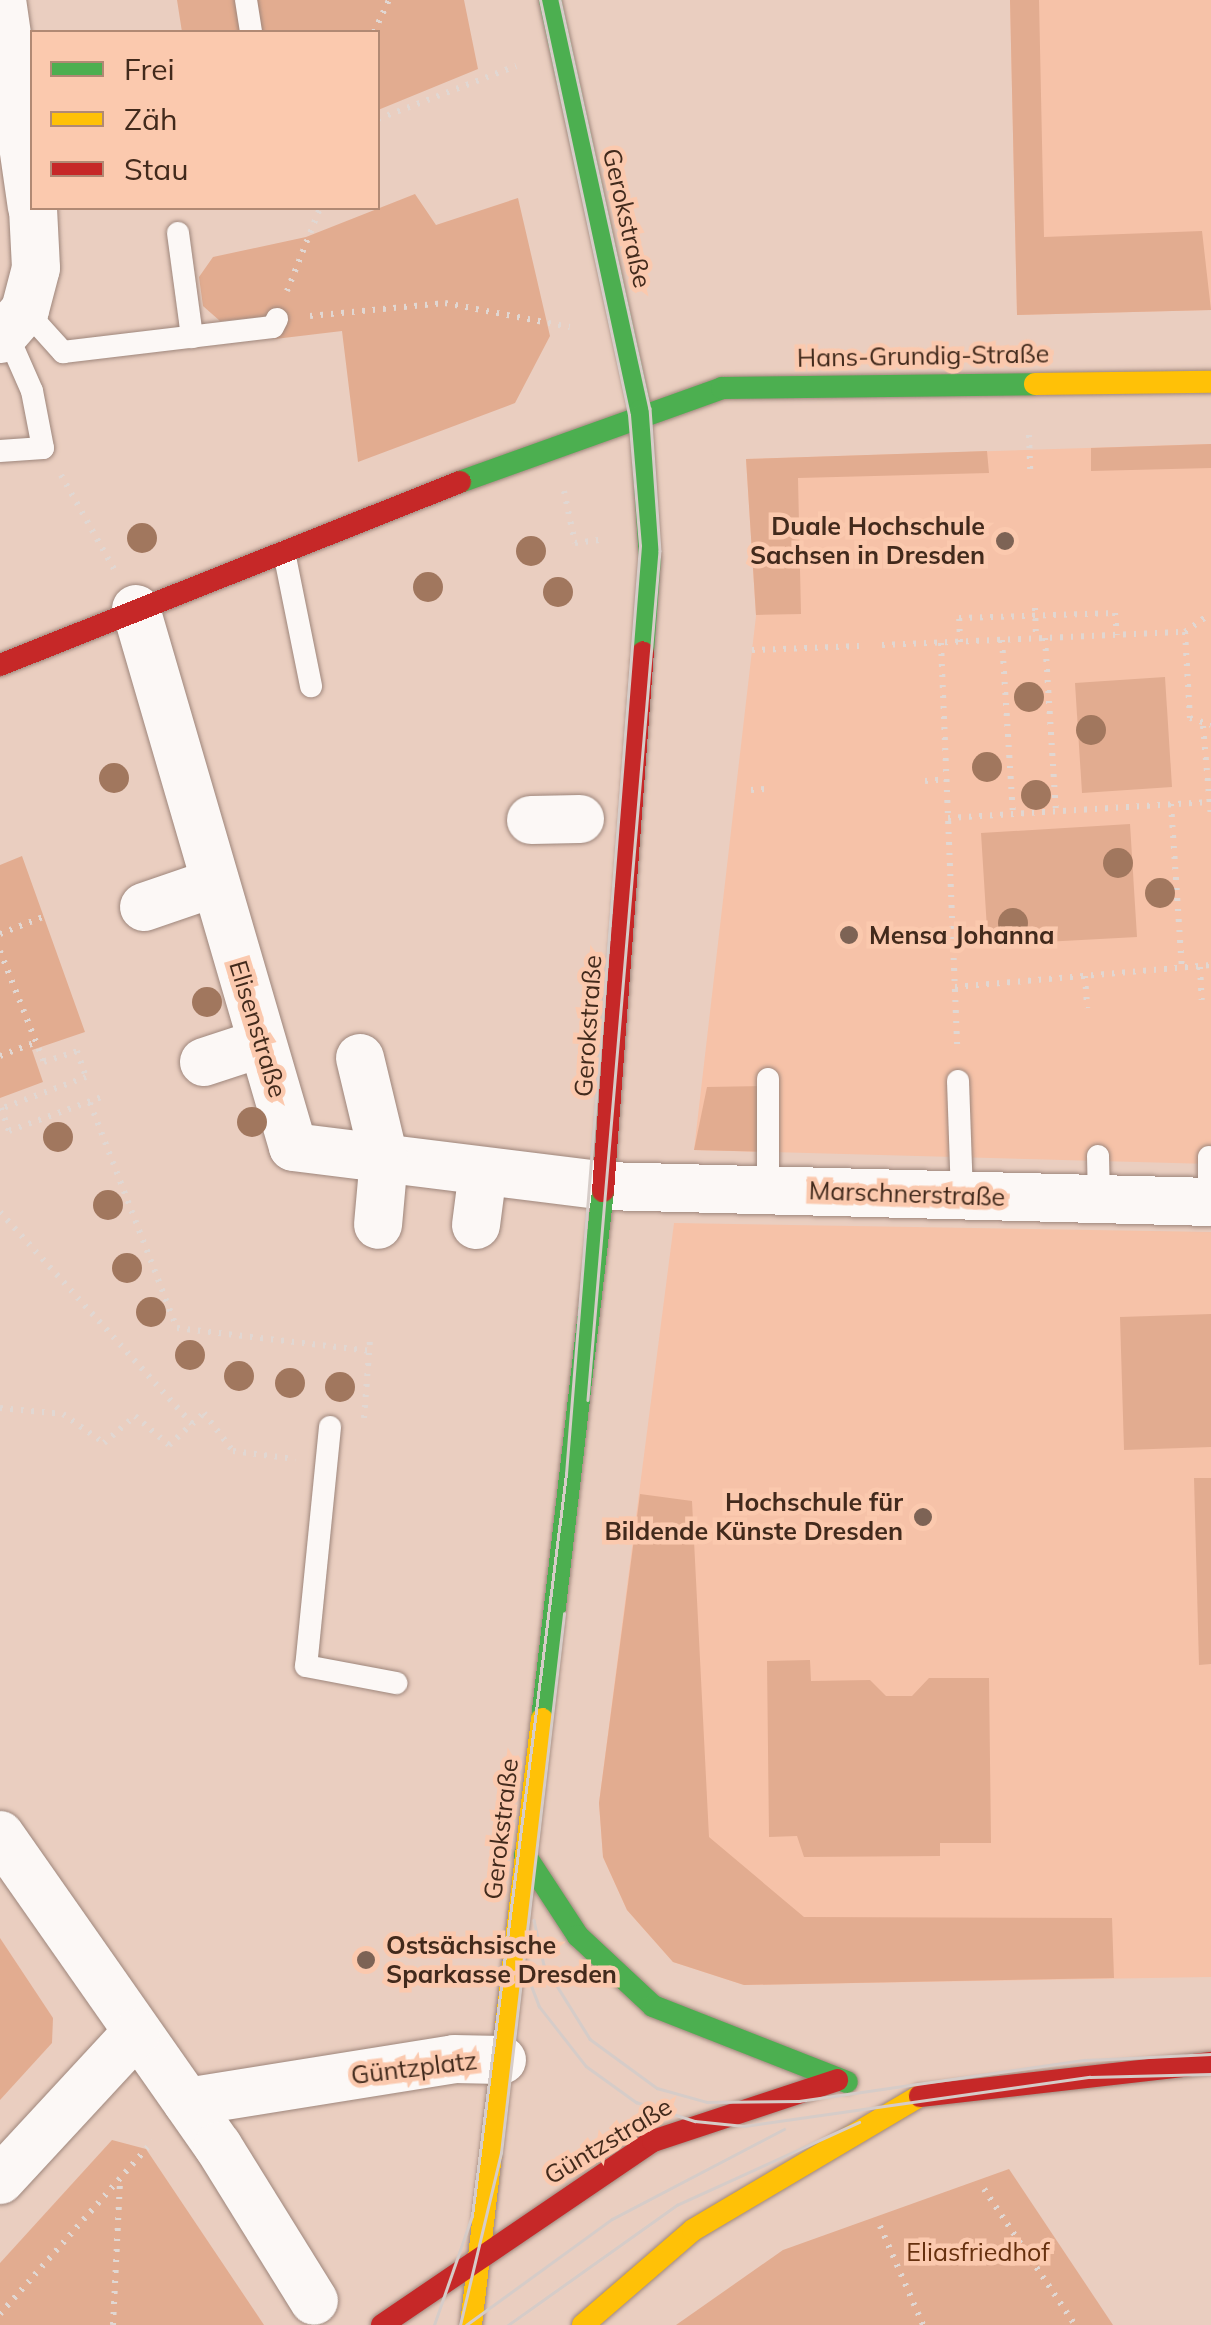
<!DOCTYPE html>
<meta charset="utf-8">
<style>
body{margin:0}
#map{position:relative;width:1211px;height:2325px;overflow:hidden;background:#eacec0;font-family:Mulish,sans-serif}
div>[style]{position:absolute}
.built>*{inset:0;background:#f6c2a8}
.green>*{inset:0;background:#e2ac90}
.path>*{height:6px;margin-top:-3px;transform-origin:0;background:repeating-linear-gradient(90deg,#e1d7d2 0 2.5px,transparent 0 10.5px)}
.roads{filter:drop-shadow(0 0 2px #9e867b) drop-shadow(0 0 2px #9e867b)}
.lane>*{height:22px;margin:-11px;padding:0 11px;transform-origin:11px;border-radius:11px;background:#fcf8f6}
.street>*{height:48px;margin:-24px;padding:0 24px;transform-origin:24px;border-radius:24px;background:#fcf8f6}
.fast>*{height:22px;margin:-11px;padding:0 11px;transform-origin:11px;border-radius:11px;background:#4caf50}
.slow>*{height:22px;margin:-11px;padding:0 11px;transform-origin:11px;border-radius:11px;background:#ffc107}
.jam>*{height:22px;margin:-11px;padding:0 11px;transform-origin:11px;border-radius:11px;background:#c62828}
.tram>*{height:2.5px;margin:-1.25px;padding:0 1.25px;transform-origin:1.25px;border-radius:1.25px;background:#d6ccc8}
.trees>*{width:30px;height:30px;margin:-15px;border-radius:50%;background:#a1775e}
.dots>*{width:28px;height:28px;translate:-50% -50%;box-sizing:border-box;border:5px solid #fbc9ae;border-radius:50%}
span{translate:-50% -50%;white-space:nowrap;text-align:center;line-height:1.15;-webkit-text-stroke:9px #fbc9ae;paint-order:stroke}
.street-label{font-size:25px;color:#422a1c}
.poi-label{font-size:25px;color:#422a1c;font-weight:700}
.right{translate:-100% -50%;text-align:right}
.left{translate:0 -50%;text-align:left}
.park-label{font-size:25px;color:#66300e}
.legend{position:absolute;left:30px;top:30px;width:350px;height:180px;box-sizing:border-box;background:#fbc9ae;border:2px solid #b18974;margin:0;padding:12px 18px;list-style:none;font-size:30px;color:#422a1c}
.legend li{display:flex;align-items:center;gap:20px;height:50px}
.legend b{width:50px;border:2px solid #b18974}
</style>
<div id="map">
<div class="built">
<div style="clip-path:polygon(1010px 0,1211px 0,1211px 310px,1017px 315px)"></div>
<div style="clip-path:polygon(1211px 444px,1211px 1164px,694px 1150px,756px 616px,746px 459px)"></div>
<div style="clip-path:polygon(674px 1223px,1211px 1232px,1211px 1977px,744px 1985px,673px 1962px,627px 1910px,603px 1857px,599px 1803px)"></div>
</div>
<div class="green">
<div style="clip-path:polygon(177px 0,464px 0,478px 69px,378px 110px,378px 32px,182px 32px)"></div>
<div style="clip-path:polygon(1010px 0,1039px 0,1044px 237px,1202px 231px,1211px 310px,1017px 315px)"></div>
<div style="clip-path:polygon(415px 194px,436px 225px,518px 198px,550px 336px,515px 403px,358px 462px,342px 331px,275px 339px,271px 316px,220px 321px,203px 306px,199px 277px,213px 257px,306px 237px)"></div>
<div style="clip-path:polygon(1211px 444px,1211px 468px,1091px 471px,1091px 448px)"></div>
<div style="clip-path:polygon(987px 451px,989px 473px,798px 478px,801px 614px,756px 615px,746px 459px)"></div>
<div style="clip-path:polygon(1165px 677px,1172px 787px,1082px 793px,1075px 683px)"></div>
<div style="clip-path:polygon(1130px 824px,1137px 937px,988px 945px,981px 833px)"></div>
<div style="clip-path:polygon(22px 856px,85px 1032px,32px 1050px,43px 1082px,0 1098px,0 865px)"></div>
<div style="clip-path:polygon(772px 1086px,774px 1152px,694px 1150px,707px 1087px)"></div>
<div style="clip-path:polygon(1211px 1314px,1211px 1447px,1124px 1450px,1120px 1317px)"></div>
<div style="clip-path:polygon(1194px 1478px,1211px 1478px,1211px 1664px,1199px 1665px)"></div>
<div style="clip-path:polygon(640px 1494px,692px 1501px,709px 1837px,804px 1917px,1112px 1918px,1114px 1978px,744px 1985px,673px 1962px,627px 1910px,603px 1857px,599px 1803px)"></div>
<div style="clip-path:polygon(810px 1660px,811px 1681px,870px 1680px,886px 1696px,912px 1696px,929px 1678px,989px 1678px,991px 1843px,940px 1843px,940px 1856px,804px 1857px,797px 1836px,769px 1837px,767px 1661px)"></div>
<div style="clip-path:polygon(0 1938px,53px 2018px,52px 2043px,0 2100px)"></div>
<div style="clip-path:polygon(112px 2140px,146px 2149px,264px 2325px,0 2325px,0 2263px)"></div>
<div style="clip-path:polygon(1009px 2169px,1113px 2325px,676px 2325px,783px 2250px)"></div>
</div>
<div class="path">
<div style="left:374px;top:32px;width:35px;rotate:-65deg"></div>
<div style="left:378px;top:119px;width:148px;rotate:-21deg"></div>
<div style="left:287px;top:291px;width:89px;rotate:-68.3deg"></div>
<div style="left:310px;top:316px;width:136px;rotate:-5.5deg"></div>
<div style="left:445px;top:303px;width:127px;rotate:10.9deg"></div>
<div style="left:1029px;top:435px;width:37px;rotate:88deg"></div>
<div style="left:61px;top:475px;width:108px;rotate:60.6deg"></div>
<div style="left:564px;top:491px;width:53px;rotate:78.1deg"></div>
<div style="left:575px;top:543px;width:24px;rotate:-7deg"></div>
<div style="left:1035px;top:608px;width:30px;rotate:88deg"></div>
<div style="left:1185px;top:632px;width:86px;rotate:86.7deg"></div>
<div style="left:1190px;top:718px;width:22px;rotate:18deg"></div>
<div style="left:1045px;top:638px;width:173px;rotate:86.4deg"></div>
<div style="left:1002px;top:640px;width:174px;rotate:86.4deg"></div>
<div style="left:960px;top:642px;width:24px;rotate:-92deg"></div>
<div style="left:959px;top:618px;width:156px;rotate:-1.8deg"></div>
<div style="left:1115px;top:613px;width:22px;rotate:85deg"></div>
<div style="left:941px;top:643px;width:406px;rotate:87.7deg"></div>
<div style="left:882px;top:645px;width:303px;rotate:-2.5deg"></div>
<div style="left:1185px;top:632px;width:26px;rotate:-36deg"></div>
<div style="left:752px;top:650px;width:107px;rotate:-2.1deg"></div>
<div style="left:1203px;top:726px;width:92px;rotate:85deg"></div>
<div style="left:925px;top:781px;width:21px;rotate:-5deg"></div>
<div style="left:751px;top:790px;width:16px;rotate:-4deg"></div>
<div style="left:1171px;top:804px;width:164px;rotate:86.2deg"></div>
<div style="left:948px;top:818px;width:262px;rotate:-3.5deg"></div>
<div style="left:0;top:934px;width:46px;rotate:-21.6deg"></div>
<div style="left:0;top:951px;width:119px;rotate:68.4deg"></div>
<div style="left:44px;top:1062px;width:35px;rotate:-18deg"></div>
<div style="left:77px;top:1051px;width:28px;rotate:71deg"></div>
<div style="left:86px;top:1077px;width:92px;rotate:159.6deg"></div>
<div style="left:1200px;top:967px;width:33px;rotate:87deg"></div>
<div style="left:1085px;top:976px;width:32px;rotate:86deg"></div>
<div style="left:955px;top:987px;width:257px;rotate:-4.9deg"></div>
<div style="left:0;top:1056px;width:40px;rotate:-21deg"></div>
<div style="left:90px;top:1103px;width:241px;rotate:68.9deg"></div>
<div style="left:177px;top:1328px;width:193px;rotate:6.8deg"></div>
<div style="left:1px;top:1108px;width:24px;rotate:71deg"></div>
<div style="left:9px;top:1131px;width:104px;rotate:-20.2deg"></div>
<div style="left:0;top:1212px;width:286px;rotate:47.8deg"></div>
<div style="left:0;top:1408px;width:63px;rotate:5.4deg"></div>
<div style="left:63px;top:1414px;width:50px;rotate:35.3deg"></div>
<div style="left:104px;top:1443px;width:41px;rotate:-41.1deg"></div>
<div style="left:135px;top:1416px;width:45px;rotate:40.5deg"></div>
<div style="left:169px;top:1445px;width:47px;rotate:-42.4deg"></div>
<div style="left:204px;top:1413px;width:48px;rotate:52.7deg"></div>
<div style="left:233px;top:1451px;width:63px;rotate:7.4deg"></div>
<div style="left:364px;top:1418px;width:78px;rotate:-85.6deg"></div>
<div style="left:984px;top:2189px;width:164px;rotate:56.2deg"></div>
<div style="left:880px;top:2226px;width:108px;rotate:66.5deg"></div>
<div style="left:0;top:2314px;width:231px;rotate:-48.5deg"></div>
<div style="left:113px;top:2325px;width:144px;rotate:-87.2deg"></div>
</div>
<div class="roads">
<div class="lane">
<div style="left:246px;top:0;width:32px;rotate:81deg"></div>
<div style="left:178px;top:233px;width:105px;rotate:82.3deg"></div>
<div style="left:25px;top:310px;width:57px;rotate:47.9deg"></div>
<div style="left:63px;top:352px;width:211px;rotate:-6.8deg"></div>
<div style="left:273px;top:327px;width:9px;rotate:-63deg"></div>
<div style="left:0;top:451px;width:43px;rotate:-4deg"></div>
<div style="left:43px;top:448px;width:58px;rotate:-100.9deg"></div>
<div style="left:32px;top:391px;width:62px;rotate:-113.7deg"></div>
<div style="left:284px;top:552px;width:137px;rotate:78.6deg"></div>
<div style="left:768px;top:1079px;width:111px;rotate:90deg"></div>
<div style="left:958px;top:1081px;width:115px;rotate:88deg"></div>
<div style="left:1098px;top:1156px;width:44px;rotate:88.7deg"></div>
<div style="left:1209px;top:1202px;width:45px;rotate:-90deg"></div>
<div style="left:330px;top:1427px;width:240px;rotate:95.7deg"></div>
<div style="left:306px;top:1666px;width:92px;rotate:10.7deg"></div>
</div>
<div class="street">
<div style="left:2px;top:0;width:209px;rotate:81.8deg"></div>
<div style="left:0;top:339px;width:38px;rotate:-49deg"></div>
<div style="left:25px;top:310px;width:43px;rotate:-75.3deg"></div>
<div style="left:36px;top:268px;width:60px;rotate:-92.9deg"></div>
<div style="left:136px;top:609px;width:560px;rotate:73.73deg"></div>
<div style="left:293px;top:1147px;width:313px;rotate:7.1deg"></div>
<div style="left:604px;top:1186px;width:607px;rotate:1.51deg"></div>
<div style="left:531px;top:820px;width:49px;rotate:-1.2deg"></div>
<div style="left:144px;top:907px;width:74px;rotate:-18.9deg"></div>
<div style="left:360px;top:1058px;width:103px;rotate:76.5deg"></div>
<div style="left:384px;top:1158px;width:67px;rotate:95.1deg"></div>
<div style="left:204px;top:1062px;width:61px;rotate:-18.1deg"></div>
<div style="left:476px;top:1225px;width:54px;rotate:-82.6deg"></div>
<div style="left:0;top:1835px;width:380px;rotate:55deg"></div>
<div style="left:218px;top:2146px;width:182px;rotate:58.2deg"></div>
<div style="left:187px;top:2102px;width:270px;rotate:-9.1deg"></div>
<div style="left:454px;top:2059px;width:48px;rotate:1.2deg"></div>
<div style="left:0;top:2180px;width:200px;rotate:-47.2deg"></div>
</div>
<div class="fast">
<div style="left:550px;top:0;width:421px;rotate:77.6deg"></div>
<div style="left:640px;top:411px;width:147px;rotate:86.1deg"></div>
<div style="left:650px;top:558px;width:94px;rotate:94.3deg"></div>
<div style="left:460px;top:482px;width:278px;rotate:-19.7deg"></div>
<div style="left:722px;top:388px;width:313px;rotate:-0.7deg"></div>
<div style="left:542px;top:1719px;width:532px;rotate:-83.41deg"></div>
<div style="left:525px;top:1855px;width:97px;rotate:56.8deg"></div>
<div style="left:578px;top:1936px;width:103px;rotate:43deg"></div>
<div style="left:653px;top:2006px;width:208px;rotate:21.4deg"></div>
</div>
<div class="slow">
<div style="left:1035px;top:384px;width:176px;rotate:-0.7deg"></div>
<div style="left:471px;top:2325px;width:610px;rotate:-83.32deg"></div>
<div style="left:583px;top:2325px;width:145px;rotate:-40.8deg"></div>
<div style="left:693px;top:2230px;width:264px;rotate:-30.6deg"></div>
</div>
<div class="jam">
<div style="left:0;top:665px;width:495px;rotate:-21.7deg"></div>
<div style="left:603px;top:1191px;width:540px;rotate:-85.76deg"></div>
<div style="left:920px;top:2096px;width:293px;rotate:-6.5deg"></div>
<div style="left:382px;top:2325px;width:328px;rotate:-34.2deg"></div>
<div style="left:653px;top:2141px;width:194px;rotate:-18.3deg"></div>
</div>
</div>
<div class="tram">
<div style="left:560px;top:0;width:418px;rotate:77.6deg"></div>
<div style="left:650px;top:408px;width:143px;rotate:86deg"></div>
<div style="left:660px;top:551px;width:852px;rotate:94.85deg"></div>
<div style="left:534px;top:1920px;width:46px;rotate:77.5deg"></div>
<div style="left:544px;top:1965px;width:87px;rotate:58.1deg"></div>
<div style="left:590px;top:2039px;width:83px;rotate:36.2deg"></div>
<div style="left:657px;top:2088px;width:52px;rotate:15.6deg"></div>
<div style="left:707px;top:2102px;width:92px;rotate:-0.6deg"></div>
<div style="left:799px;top:2101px;width:289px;rotate:-8.2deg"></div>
<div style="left:1085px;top:2060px;width:126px;rotate:-2.7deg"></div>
<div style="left:525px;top:1969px;width:40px;rotate:69deg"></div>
<div style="left:539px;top:2006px;width:76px;rotate:51.9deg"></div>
<div style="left:586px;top:2066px;width:62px;rotate:35.8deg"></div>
<div style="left:636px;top:2102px;width:62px;rotate:17.9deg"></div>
<div style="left:695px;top:2121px;width:49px;rotate:5.8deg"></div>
<div style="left:744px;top:2126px;width:349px;rotate:-8.1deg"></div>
<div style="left:1090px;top:2077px;width:121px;rotate:-1.4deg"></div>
<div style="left:434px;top:2325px;width:115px;rotate:-70.8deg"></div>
<div style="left:472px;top:2216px;width:748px;rotate:-82.78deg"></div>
<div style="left:566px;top:1474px;width:931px;rotate:-85.44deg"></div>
<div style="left:640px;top:546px;width:131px;rotate:-94.8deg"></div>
<div style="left:629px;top:415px;width:424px;rotate:-102.1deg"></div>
<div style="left:460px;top:2325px;width:177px;rotate:-76.6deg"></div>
<div style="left:501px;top:2153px;width:543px;rotate:-83.33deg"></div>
<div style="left:466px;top:2325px;width:180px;rotate:-36deg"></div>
<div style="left:612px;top:2219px;width:194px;rotate:-27.6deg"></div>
<div style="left:508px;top:2325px;width:207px;rotate:-35.4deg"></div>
<div style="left:677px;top:2205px;width:200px;rotate:-24.5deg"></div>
</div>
<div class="trees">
<div style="left:142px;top:538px"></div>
<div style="left:531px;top:551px"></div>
<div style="left:428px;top:587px"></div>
<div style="left:558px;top:592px"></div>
<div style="left:1029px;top:697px"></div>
<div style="left:1091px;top:730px"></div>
<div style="left:987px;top:767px"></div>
<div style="left:114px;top:778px"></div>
<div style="left:1036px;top:795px"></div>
<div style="left:1118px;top:863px"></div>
<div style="left:1160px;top:893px"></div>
<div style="left:1013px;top:923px"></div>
<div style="left:207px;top:1002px"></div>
<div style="left:252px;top:1122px"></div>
<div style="left:58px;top:1137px"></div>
<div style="left:108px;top:1205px"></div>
<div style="left:127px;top:1268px"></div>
<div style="left:151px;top:1312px"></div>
<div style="left:190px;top:1355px"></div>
<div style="left:239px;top:1376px"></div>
<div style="left:290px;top:1383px"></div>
<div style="left:340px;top:1387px"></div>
</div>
<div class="dots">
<div style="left:1005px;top:541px;background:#7d6355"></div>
<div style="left:849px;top:935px;background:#7d6355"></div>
<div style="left:923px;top:1517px;background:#7d6355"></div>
<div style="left:366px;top:1960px;background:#7d6355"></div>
</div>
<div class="street-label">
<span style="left:627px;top:218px;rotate:77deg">Gerokstraße</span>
<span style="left:923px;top:356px;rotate:-1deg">Hans-Grundig-Straße</span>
<span style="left:588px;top:1026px;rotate:-86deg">Gerokstraße</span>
<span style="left:258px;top:1029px;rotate:73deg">Elisenstraße</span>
<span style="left:907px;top:1194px;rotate:2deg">Marschnerstraße</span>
<span style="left:501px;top:1829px;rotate:-83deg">Gerokstraße</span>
<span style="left:414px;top:2068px;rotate:-7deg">Güntzplatz</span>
<span style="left:608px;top:2141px;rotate:-31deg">Güntzstraße</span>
</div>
<div class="poi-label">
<span class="right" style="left:985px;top:541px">Duale Hochschule<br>Sachsen in Dresden</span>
<span class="left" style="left:869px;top:935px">Mensa Johanna</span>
<span class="right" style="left:903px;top:1517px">Hochschule für<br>Bildende Künste Dresden</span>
<span class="left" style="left:386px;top:1960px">Ostsächsische<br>Sparkasse Dresden</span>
</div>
<div class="park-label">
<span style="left:978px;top:2252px">Eliasfriedhof</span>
</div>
<ul class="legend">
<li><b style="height:12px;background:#4caf50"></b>Frei</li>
<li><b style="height:12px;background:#ffc107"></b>Zäh</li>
<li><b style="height:12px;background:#c62828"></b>Stau</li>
</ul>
</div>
